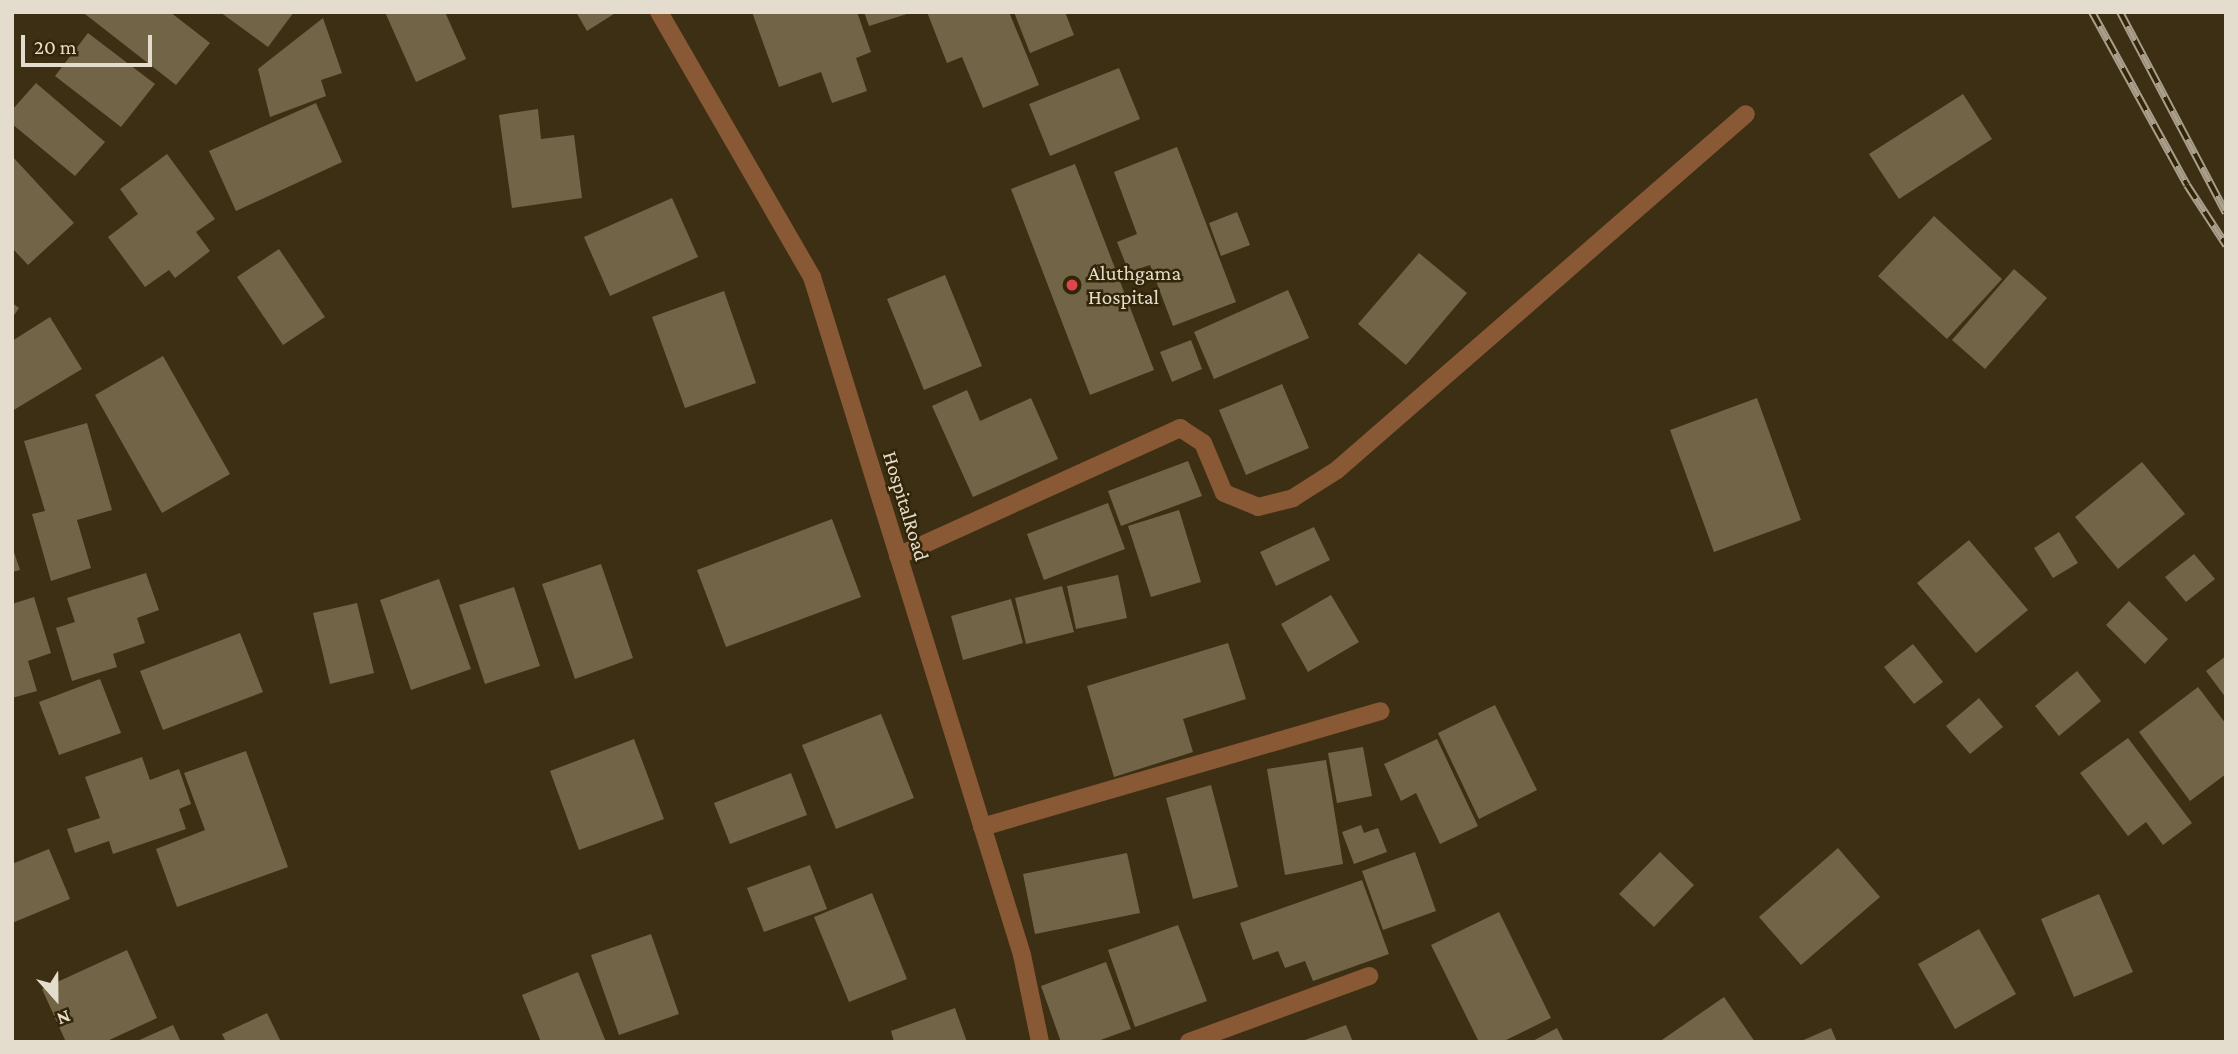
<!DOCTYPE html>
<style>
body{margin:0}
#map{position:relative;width:2238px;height:1054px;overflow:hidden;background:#3c2f13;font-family:"Crimson Pro",serif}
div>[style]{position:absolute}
.building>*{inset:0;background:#726547}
.minor>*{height:18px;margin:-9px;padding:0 9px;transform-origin:9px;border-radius:9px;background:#895835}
.rail>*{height:8px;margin-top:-4px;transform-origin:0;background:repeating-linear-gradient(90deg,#322508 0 16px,#a99f8b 0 32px);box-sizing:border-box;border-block:2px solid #a99f8b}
.dots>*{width:19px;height:19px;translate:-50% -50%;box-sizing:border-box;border:4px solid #322508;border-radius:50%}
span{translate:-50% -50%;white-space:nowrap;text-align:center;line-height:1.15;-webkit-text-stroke:5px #322508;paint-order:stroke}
.poi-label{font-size:21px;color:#e4dccc}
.left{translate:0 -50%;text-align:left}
.street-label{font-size:21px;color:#e4dccc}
.frame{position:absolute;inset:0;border:14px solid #e4dccc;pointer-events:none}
.north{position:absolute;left:21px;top:963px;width:70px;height:70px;-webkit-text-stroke:5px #322508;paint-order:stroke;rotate:159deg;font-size:19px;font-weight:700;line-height:28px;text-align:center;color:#e4dccc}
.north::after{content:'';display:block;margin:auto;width:24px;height:32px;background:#e4dccc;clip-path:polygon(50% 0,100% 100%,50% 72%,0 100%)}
.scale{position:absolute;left:21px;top:35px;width:131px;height:32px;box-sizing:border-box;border:4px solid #e4dccc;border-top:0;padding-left:9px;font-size:21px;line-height:24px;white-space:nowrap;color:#e4dccc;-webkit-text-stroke:5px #322508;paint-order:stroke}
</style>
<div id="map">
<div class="building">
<div style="clip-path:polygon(170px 12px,210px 43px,176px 85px,85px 14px)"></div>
<div style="clip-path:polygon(220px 12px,294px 12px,268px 47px)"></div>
<div style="clip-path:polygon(385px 12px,445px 12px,466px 59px,416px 82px)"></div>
<div style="clip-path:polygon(576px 12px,617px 12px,587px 31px)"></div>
<div style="clip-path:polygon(752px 12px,857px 12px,871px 52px,856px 58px,867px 91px,832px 103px,821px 72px,779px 87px)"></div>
<div style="clip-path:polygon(864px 12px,910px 12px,910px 13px,869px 26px)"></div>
<div style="clip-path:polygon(927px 12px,1009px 12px,1039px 85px,983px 108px,962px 57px,947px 63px)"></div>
<div style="clip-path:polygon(1014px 12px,1065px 12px,1074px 35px,1030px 53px)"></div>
<div style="clip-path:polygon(323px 18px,342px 73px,321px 80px,326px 96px,270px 117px,258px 69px)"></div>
<div style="clip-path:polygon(88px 33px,155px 84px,121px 127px,55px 76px)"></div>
<div style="clip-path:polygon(1119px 68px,1140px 119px,1050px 156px,1029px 104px)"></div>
<div style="clip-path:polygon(36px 83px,105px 142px,75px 176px,12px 124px,12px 110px)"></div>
<div style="clip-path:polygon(1963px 94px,1992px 139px,1899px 199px,1869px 154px)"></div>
<div style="clip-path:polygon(316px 103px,342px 162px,236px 211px,209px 151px)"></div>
<div style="clip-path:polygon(538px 109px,541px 139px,574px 135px,582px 198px,512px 208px,499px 115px)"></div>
<div style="clip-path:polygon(1177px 147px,1236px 302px,1173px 326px,1150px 265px,1129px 272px,1117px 242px,1137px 234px,1114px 172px)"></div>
<div style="clip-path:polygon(167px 154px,215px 219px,196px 232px,210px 251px,175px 278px,169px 270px,145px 287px,108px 237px,138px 214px,120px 189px)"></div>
<div style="clip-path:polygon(12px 156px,74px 223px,28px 265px,12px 248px)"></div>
<div style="clip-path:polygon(1075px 164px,1154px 370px,1090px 395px,1011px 189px)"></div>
<div style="clip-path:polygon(672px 198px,698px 257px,610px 296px,584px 237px)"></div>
<div style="clip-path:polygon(1237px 212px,1250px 245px,1221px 256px,1209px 223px)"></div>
<div style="clip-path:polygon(1934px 216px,2002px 279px,1947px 339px,1878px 276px)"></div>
<div style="clip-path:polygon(279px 249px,325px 317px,283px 345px,237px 277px)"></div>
<div style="clip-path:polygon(1419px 253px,1467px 293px,1406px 365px,1358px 324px)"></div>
<div style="clip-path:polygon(2014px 269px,2047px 298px,1985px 369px,1952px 340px)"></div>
<div style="clip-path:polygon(945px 275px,982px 366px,924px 390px,887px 299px)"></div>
<div style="clip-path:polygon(1288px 290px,1309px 338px,1214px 379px,1194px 332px)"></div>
<div style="clip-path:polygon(724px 291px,756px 383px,685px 408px,652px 317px)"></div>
<div style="clip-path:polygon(12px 303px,19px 308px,12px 318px)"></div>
<div style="clip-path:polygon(50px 317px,82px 369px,12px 411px,12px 341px)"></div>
<div style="clip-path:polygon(1191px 340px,1202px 369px,1172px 382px,1160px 352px)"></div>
<div style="clip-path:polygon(163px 356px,230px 474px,162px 513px,95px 395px)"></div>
<div style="clip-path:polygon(1282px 384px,1309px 448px,1246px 475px,1219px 410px)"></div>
<div style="clip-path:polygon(967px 390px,980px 421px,1031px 398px,1058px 459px,973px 497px,932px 406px)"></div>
<div style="clip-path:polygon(1757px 398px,1801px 520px,1714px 552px,1670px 430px)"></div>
<div style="clip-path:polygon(87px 423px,112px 510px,77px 520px,91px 568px,51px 581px,32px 514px,45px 511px,24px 441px)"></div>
<div style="clip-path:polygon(1188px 461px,1202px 496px,1121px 526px,1108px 491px)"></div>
<div style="clip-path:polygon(2142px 462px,2185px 514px,2118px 569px,2075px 517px)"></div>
<div style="clip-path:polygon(1108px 503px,1125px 549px,1044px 580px,1027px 534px)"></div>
<div style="clip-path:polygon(1179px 510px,1201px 582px,1151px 597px,1128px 526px)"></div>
<div style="clip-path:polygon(832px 519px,861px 597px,726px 647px,697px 570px)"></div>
<div style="clip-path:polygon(1314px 527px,1330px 560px,1276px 586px,1260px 552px)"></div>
<div style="clip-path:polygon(2059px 532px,2078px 563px,2053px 578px,2034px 548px)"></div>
<div style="clip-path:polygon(1969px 540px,2028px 610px,1976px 653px,1917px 583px)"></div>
<div style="clip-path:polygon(12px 546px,20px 570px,12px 572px)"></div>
<div style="clip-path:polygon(2194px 554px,2215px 579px,2186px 602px,2165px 577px)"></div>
<div style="clip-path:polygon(601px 564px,633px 658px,575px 679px,542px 584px)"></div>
<div style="clip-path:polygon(146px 573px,159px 610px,137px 618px,145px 643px,113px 654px,117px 667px,72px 681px,56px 628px,75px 622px,67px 598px)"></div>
<div style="clip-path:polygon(1118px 575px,1127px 618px,1076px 629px,1067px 586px)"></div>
<div style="clip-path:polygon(439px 579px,471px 669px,411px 690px,380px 600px)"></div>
<div style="clip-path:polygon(1062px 586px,1074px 632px,1026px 644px,1015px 598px)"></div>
<div style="clip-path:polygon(514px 587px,540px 666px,485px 684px,459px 605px)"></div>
<div style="clip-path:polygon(1331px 595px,1359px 642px,1308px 672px,1281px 624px)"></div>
<div style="clip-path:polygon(34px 597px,51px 653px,28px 661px,37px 691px,12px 698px,12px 604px)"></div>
<div style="clip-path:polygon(1011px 599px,1023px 643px,963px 660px,951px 616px)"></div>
<div style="clip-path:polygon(2129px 601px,2168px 639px,2145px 664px,2106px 625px)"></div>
<div style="clip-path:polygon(357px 603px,374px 673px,330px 684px,313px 613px)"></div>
<div style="clip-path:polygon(240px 633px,263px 692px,163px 730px,140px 671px)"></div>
<div style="clip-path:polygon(1228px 643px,1246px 699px,1183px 719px,1193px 752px,1114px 777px,1087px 686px)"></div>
<div style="clip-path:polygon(1913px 644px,1943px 682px,1914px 704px,1884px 667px)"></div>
<div style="clip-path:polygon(2226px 656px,2226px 698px,2206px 671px)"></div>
<div style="clip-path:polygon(2077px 671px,2101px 701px,2059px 736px,2035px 706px)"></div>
<div style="clip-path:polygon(100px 679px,121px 733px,59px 755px,39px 702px)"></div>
<div style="clip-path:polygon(2198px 687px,2226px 724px,2226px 774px,2190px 801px,2139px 732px)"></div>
<div style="clip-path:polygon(1979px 698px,2003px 727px,1970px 754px,1946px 726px)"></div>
<div style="clip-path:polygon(1495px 705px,1537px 790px,1479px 819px,1438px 733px)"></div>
<div style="clip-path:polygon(881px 714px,914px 798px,836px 829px,802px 745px)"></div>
<div style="clip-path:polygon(2128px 738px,2192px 823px,2163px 845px,2146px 822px,2128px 836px,2080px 773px)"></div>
<div style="clip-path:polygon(634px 739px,664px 819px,579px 850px,550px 771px)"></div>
<div style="clip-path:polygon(1437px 739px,1478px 826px,1440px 844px,1416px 793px,1401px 801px,1384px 764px)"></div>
<div style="clip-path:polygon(1363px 747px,1372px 796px,1337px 803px,1328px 753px)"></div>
<div style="clip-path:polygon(246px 751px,288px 867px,177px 907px,156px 849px,205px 830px,184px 773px)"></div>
<div style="clip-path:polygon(142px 757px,150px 780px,179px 769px,191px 804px,179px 809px,186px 829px,113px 854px,109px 841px,75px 853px,67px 829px,100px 818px,85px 777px)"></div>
<div style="clip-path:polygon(1326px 760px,1343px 864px,1285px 875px,1267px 769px)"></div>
<div style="clip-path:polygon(791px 773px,807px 815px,730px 844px,714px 803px)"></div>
<div style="clip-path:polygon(1211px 785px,1238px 887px,1193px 899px,1166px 798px)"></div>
<div style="clip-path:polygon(1361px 825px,1364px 833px,1378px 828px,1387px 852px,1354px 864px,1342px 832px)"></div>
<div style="clip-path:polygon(1838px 848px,1880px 897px,1801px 965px,1759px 917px)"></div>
<div style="clip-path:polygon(49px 849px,70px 899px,12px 923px,12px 864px)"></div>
<div style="clip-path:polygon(1415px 852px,1436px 911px,1383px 930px,1362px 871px)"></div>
<div style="clip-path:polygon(1660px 852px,1694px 885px,1654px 927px,1619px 894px)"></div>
<div style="clip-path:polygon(1127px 853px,1140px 913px,1035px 934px,1023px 874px)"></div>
<div style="clip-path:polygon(810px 865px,827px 909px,764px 932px,747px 888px)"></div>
<div style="clip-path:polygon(1362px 880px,1389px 954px,1313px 981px,1305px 961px,1285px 968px,1278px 951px,1253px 960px,1240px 923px)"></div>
<div style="clip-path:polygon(872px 893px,907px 979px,849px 1002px,814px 917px)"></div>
<div style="clip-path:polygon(2099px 894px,2133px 972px,2074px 997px,2041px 919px)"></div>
<div style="clip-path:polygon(1499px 912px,1551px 1018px,1502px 1042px,1479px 1042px,1431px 945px)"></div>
<div style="clip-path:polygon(1178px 925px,1207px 1001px,1135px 1027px,1108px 950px)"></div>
<div style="clip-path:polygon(1979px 929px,2016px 994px,1955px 1029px,1918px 964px)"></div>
<div style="clip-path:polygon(651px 934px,679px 1014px,619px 1035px,591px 955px)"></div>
<div style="clip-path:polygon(127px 950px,157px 1018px,105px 1042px,66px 1042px,42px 989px)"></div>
<div style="clip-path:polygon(1106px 962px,1131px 1029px,1095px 1042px,1061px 1042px,1041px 986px)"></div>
<div style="clip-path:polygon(578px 972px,606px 1042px,541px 1042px,522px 995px)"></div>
<div style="clip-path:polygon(1724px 997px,1755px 1042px,1659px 1042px)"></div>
<div style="clip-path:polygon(955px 1008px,967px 1042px,894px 1042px,891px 1031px)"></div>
<div style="clip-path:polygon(267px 1013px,281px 1042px,226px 1042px,222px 1034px)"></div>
<div style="clip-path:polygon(173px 1025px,181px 1042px,135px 1042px)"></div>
<div style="clip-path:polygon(1346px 1025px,1353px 1042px,1302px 1042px,1302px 1041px)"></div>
<div style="clip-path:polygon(1557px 1028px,1564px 1042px,1531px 1042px)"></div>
<div style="clip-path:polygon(1831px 1028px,1837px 1042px,1799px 1042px)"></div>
</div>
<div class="minor">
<div style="left:659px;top:12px;width:306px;rotate:60deg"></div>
<div style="left:812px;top:277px;width:710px;rotate:72.79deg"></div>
<div style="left:1022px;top:955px;width:89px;rotate:78.3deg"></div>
<div style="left:898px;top:556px;width:310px;rotate:-24.4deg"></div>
<div style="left:1180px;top:428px;width:27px;rotate:33deg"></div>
<div style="left:1203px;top:443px;width:54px;rotate:67.2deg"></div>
<div style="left:1224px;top:493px;width:37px;rotate:22deg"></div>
<div style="left:1258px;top:507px;width:36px;rotate:-14deg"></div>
<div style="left:1293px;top:498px;width:52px;rotate:-32.5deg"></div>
<div style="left:1337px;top:470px;width:542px;rotate:-41.04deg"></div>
<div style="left:982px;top:827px;width:415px;rotate:-16.2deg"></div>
<div style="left:1189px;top:1042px;width:192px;rotate:-20.1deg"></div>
</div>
<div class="rail">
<div style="left:2092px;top:12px;width:197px;rotate:61.2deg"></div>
<div style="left:2187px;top:185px;width:72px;rotate:57deg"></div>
<div style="left:2120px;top:12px;width:227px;rotate:62.2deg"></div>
</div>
<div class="dots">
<div style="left:1072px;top:285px;background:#e0444e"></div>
</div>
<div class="poi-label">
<span class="left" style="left:1088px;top:285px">Aluthgama<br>Hospital</span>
</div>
<div class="street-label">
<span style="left:906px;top:506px;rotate:73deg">HospitalRoad</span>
</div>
<div class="frame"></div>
<div class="north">N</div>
<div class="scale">20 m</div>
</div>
